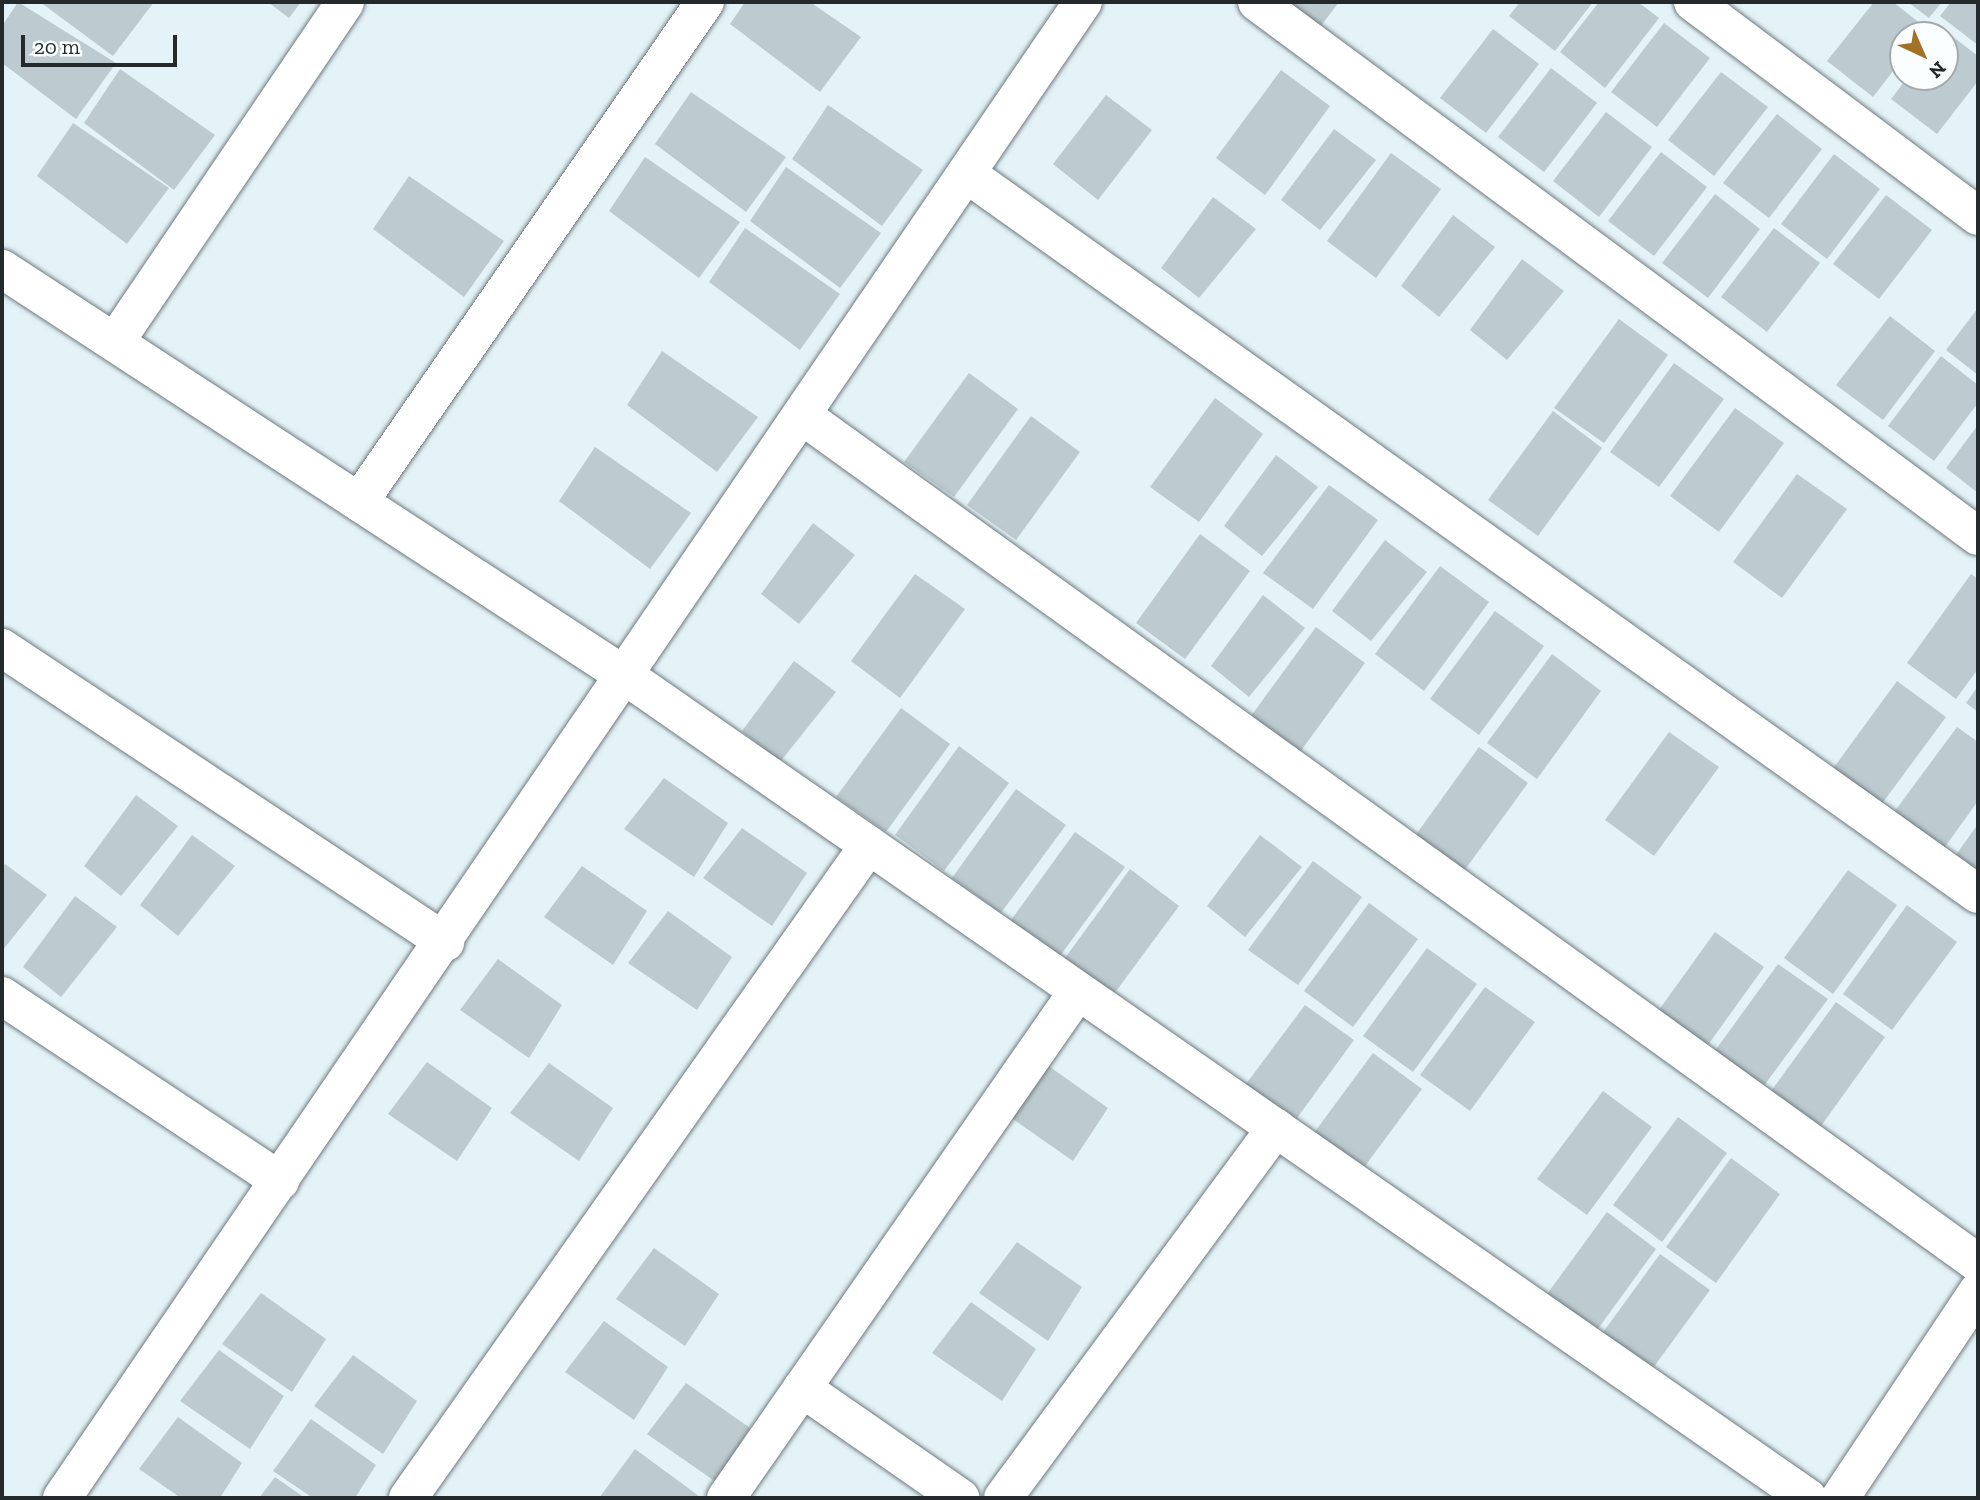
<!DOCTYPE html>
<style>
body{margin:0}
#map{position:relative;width:1980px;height:1500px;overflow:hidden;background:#e4f3f8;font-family:"Zilla Slab",serif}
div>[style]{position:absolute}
.building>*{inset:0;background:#bdcbd0}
.roads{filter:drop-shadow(0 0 2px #6d7a7f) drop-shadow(0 0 2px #6d7a7f)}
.minor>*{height:38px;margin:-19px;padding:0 19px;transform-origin:19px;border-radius:19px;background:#fff}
span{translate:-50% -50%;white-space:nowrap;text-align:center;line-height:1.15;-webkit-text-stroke:5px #fbfeff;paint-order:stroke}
.frame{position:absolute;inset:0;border:4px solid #242a2b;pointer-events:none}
.north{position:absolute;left:1889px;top:21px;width:70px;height:70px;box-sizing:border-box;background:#fbfeff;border:2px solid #a5a9aa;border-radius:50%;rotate:136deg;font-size:19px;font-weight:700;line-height:28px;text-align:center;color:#242a2b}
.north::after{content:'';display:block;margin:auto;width:24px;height:32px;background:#a17326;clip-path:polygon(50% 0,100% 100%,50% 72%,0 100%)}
.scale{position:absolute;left:21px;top:35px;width:156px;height:32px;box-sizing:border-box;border:4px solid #242a2b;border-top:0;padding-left:9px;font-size:21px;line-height:24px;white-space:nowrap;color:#242a2b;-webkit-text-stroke:5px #fbfeff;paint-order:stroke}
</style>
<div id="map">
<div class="building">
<div style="clip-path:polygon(18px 2px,116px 63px,76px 119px,2px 63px,2px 26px)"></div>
<div style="clip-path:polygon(40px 2px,154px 2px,113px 56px)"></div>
<div style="clip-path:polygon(268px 2px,301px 2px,289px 18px)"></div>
<div style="clip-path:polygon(745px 2px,810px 2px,861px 37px,820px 92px,730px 24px)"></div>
<div style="clip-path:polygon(1287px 2px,1339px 2px,1320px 27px)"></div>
<div style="clip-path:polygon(1520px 2px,1593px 2px,1555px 51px,1509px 16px)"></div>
<div style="clip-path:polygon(1599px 2px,1638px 2px,1659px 18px,1605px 88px,1560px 52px)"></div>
<div style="clip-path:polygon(1874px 2px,1893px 2px,1926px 28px,1921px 35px,1903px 35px,1903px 58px,1873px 97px,1827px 61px)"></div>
<div style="clip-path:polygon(1908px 2px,1942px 2px,1929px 18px)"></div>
<div style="clip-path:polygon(1951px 2px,1978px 2px,1978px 45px,1940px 16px)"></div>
<div style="clip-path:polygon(1664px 23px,1710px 58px,1657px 127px,1611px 92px)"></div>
<div style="clip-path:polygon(1493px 29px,1539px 64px,1486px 133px,1440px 98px)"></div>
<div style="clip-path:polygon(1944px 30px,1978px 56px,1978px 81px,1937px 134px,1891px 99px,1908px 77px,1945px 77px)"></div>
<div style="clip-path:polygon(1551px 68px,1597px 103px,1544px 172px,1498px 137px)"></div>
<div style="clip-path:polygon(120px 69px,215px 135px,174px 190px,84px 123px)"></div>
<div style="clip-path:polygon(1281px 70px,1330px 106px,1265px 195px,1216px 158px)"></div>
<div style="clip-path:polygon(1721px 72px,1768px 107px,1714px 176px,1668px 140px)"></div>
<div style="clip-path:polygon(691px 92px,786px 157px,746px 212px,655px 144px)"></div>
<div style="clip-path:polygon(1106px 95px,1152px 130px,1098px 200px,1053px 164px)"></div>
<div style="clip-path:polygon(828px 105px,923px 170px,882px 226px,792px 159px)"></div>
<div style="clip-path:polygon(1606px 112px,1652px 147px,1599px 217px,1553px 181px)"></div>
<div style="clip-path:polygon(1777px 114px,1822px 149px,1769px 218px,1723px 183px)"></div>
<div style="clip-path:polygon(73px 123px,169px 188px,127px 244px,37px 176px)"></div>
<div style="clip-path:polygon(1334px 129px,1376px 160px,1320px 230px,1281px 200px)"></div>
<div style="clip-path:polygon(1661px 152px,1707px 187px,1654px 256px,1608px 221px)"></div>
<div style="clip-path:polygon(1391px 153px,1441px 189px,1376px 278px,1327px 241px)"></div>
<div style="clip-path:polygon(1834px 154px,1880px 189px,1827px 259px,1781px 224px)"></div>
<div style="clip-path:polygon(645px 157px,740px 222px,699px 278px,609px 211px)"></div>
<div style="clip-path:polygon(786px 167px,881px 233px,840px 288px,750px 221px)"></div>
<div style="clip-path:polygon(409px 176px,504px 241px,464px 297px,373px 229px)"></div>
<div style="clip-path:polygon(1715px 194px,1760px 229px,1708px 298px,1662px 263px)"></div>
<div style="clip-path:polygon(1886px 195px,1932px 230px,1879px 299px,1833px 264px)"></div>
<div style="clip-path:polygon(1213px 197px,1256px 229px,1199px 298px,1161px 268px)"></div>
<div style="clip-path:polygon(1453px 215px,1495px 247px,1439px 317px,1401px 286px)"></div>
<div style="clip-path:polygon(745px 228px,840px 294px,800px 350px,709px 282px)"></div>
<div style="clip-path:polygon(1774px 228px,1820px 263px,1767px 332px,1721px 297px)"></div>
<div style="clip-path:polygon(1522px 259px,1564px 291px,1507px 360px,1470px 330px)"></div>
<div style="clip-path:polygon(1978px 308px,1978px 375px,1946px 350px)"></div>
<div style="clip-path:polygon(1890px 316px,1935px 351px,1883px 420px,1836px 385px)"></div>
<div style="clip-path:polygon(1619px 319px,1668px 355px,1604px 443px,1554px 408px)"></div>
<div style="clip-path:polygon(662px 351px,758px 417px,717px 472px,627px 405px)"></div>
<div style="clip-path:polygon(1941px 356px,1978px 385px,1978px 403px,1934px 461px,1888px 426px)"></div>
<div style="clip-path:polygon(1674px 363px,1724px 399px,1659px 487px,1610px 452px)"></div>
<div style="clip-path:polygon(969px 373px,1018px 409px,954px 497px,904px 462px)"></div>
<div style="clip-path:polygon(1215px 398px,1263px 434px,1199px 522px,1150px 487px)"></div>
<div style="clip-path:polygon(1735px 408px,1784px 443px,1719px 532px,1670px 496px)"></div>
<div style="clip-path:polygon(1553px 411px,1602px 448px,1538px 536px,1488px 500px)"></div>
<div style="clip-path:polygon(1031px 416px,1080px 452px,1016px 540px,967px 505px)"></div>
<div style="clip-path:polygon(1978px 425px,1978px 493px,1946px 468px)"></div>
<div style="clip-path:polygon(595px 447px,691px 513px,650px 569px,559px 501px)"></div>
<div style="clip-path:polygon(1276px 455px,1318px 487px,1262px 556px,1224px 526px)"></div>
<div style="clip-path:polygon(1797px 474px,1847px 509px,1782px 598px,1733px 562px)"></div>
<div style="clip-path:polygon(1329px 485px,1378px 520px,1313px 609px,1263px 573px)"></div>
<div style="clip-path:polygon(813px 523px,855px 555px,799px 624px,761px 594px)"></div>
<div style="clip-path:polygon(1200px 534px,1250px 571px,1185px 659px,1136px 623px)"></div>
<div style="clip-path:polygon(1385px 540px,1427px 572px,1371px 641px,1332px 611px)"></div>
<div style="clip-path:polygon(1440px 566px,1489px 602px,1424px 691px,1375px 654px)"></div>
<div style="clip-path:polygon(915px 574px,965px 609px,900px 698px,851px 661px)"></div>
<div style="clip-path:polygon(1971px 574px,1978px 579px,1978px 669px,1956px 699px,1907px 663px)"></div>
<div style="clip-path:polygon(1263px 595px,1305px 628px,1249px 697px,1211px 666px)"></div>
<div style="clip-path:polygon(1495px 611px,1544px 646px,1479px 735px,1430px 699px)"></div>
<div style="clip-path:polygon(1316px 627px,1365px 663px,1300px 752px,1251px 716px)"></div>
<div style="clip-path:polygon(1552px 654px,1601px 691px,1537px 779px,1487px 743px)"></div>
<div style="clip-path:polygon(794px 661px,836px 692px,780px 762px,742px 731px)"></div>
<div style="clip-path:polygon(1897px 681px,1946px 717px,1881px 805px,1832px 770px)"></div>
<div style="clip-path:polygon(1978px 686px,1978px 712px,1966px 703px)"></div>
<div style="clip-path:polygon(901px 708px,950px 744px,886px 832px,836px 797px)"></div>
<div style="clip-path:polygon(1957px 727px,1978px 742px,1978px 801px,1942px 851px,1892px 815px)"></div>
<div style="clip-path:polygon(1669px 732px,1719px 767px,1654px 856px,1605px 820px)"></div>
<div style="clip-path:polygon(959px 746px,1009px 783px,944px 871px,895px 835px)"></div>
<div style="clip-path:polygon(1479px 747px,1528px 783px,1464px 871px,1415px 836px)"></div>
<div style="clip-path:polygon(664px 778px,728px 823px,694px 877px,624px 829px)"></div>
<div style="clip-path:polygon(1016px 789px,1066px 825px,1001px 913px,952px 878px)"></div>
<div style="clip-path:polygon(136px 795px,178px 826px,121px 896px,84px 866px)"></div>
<div style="clip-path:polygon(1978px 824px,1978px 877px,1953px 859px)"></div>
<div style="clip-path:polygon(742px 828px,807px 873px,772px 926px,703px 878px)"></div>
<div style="clip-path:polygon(1075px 832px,1125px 867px,1060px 956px,1011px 920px)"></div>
<div style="clip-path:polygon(192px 835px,235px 866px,178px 936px,140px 905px)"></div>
<div style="clip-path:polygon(1260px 835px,1302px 867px,1245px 937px,1207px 906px)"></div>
<div style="clip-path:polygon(1313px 861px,1362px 897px,1298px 985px,1248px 950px)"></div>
<div style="clip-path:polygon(5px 864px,47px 895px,2px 951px,2px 868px)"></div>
<div style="clip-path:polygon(582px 866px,647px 911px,613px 965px,544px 917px)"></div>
<div style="clip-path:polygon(1130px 869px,1179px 906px,1114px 994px,1065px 958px)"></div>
<div style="clip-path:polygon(1848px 870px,1897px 905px,1833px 994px,1784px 958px)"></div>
<div style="clip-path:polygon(75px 896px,117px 927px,61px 997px,23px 967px)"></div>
<div style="clip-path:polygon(1369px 903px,1418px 939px,1353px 1027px,1304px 991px)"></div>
<div style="clip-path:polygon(1907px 905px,1957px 942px,1892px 1030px,1843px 994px)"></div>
<div style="clip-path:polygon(668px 911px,732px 957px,697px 1010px,628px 963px)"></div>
<div style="clip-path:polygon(1715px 932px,1764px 967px,1700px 1056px,1651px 1021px)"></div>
<div style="clip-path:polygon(1427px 948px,1477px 984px,1413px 1072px,1363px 1036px)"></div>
<div style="clip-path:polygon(498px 959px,562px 1005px,529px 1058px,460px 1010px)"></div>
<div style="clip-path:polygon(1778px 964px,1828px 999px,1763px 1087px,1714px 1052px)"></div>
<div style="clip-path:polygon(1485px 987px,1535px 1022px,1470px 1111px,1420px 1075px)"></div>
<div style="clip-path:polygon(1836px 1002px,1885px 1037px,1821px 1126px,1771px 1091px)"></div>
<div style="clip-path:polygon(1305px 1005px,1354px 1040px,1289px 1129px,1240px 1092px)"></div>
<div style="clip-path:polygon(1373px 1053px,1422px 1089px,1357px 1177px,1308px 1141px)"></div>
<div style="clip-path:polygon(427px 1062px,492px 1108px,457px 1161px,388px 1114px)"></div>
<div style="clip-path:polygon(1043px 1062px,1108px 1108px,1073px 1161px,1004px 1113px)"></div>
<div style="clip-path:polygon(549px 1063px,613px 1108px,579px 1161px,510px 1113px)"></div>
<div style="clip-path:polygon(1603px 1091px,1652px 1127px,1587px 1215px,1537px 1179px)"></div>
<div style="clip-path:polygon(1678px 1117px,1727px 1153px,1662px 1242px,1613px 1205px)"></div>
<div style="clip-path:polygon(1731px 1158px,1780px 1194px,1716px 1283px,1666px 1247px)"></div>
<div style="clip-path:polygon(1607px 1212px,1656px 1249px,1592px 1337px,1542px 1301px)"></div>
<div style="clip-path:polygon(1017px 1242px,1082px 1287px,1048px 1341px,979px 1293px)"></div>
<div style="clip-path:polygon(654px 1248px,719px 1294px,685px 1346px,616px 1299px)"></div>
<div style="clip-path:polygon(1660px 1254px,1710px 1290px,1645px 1379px,1596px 1342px)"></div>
<div style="clip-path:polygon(261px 1293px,326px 1339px,292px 1392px,222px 1344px)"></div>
<div style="clip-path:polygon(971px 1302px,1036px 1349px,1002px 1401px,932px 1353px)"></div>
<div style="clip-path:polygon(604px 1321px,668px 1367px,634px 1420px,565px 1372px)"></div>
<div style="clip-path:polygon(219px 1350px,284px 1396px,250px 1449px,180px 1401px)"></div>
<div style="clip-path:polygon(353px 1355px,417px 1401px,383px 1454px,314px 1406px)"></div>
<div style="clip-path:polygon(686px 1383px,750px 1428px,716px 1482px,647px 1434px)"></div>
<div style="clip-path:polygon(178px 1417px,242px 1463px,220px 1498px,181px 1498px,139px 1469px)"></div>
<div style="clip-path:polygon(311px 1419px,376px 1465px,355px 1498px,313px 1498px,273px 1471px)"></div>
<div style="clip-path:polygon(635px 1449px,699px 1496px,698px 1498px,599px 1498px)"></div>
<div style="clip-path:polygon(275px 1477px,305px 1498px,259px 1498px)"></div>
</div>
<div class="roads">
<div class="minor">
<div style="left:1257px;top:2px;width:897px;rotate:36.53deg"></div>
<div style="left:1693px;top:2px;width:356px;rotate:36.9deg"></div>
<div style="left:967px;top:174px;width:1241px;rotate:35.46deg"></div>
<div style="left:2px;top:269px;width:746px;rotate:33.14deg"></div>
<div style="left:627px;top:677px;width:1438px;rotate:34.81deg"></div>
<div style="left:115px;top:342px;width:410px;rotate:-55.9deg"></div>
<div style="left:803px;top:416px;width:1448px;rotate:35.79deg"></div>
<div style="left:359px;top:502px;width:608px;rotate:-55.32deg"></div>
<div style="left:2px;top:648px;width:532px;rotate:33.57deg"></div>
<div style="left:2px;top:996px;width:334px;rotate:33.6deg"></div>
<div style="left:802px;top:1388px;width:193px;rotate:34.8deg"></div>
<div style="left:62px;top:1498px;width:1811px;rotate:-55.69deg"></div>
<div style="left:408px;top:1498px;width:799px;rotate:-54.78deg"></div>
<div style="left:726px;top:1498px;width:617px;rotate:-55.23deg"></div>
<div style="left:1003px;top:1498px;width:460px;rotate:-53.6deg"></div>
<div style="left:1840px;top:1498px;width:249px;rotate:-56.3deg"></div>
</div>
</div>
<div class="frame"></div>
<div class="north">N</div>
<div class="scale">20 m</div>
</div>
